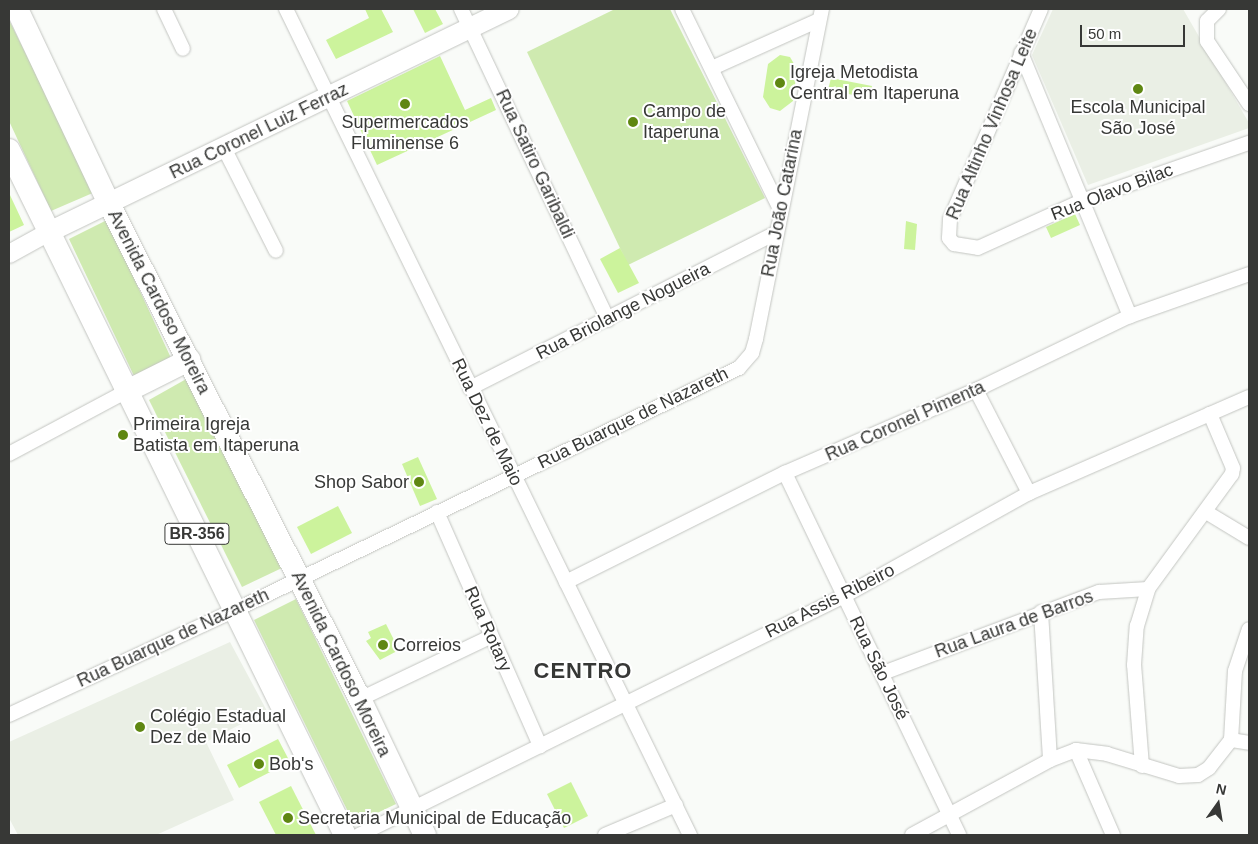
<!DOCTYPE html>
<meta charset="utf-8">
<style>
body{margin:0}
#map{position:relative;width:1258px;height:844px;overflow:hidden;background:#f9fbf8;font-family:Arial,sans-serif}
div>[style]{position:absolute}
.built>*{inset:0;background:#eaefe5}
.green>*{inset:0;background:#cfeab0}
.building>*{inset:0;background:#ccf39c}
.roads{filter:drop-shadow(0 0 1px #c3c5c1) drop-shadow(0 0 1px #c3c5c1)}
.minor>*{height:14px;margin:-7px;padding:0 7px;transform-origin:7px;border-radius:7px;background:#fff}
.tertiary>*{height:18px;margin:-9px;padding:0 9px;transform-origin:9px;border-radius:9px;background:#fff}
.secondary>*{height:20px;margin:-10px;padding:0 10px;transform-origin:10px;border-radius:10px;background:#fff}
.trunk>*{height:22px;margin:-11px;padding:0 11px;transform-origin:11px;border-radius:11px;background:#fff}
.dots>*{width:14px;height:14px;translate:-50% -50%;box-sizing:border-box;border:2px solid #fff;border-radius:50%}
span{translate:-50% -50%;white-space:nowrap;text-align:center;line-height:1.15;-webkit-text-stroke:4px #fff;paint-order:stroke}
.shield-label span{padding:1px 4px;background:#fff;border:1px solid;border-radius:4px;-webkit-text-stroke-width:0}
.shield-label{font-size:16px;color:#373836;font-weight:700}
.poi-label{font-size:18px;color:#373836}
.left{translate:0 -50%;text-align:left}
.right{translate:-100% -50%;text-align:right}
.street-label{font-size:18px;color:#373836}
.district-label{font-size:22px;color:#373836;font-weight:700;letter-spacing:1px}
.frame{position:absolute;inset:0;border:10px solid #373836;pointer-events:none}
.north{position:absolute;left:1193px;top:779px;width:50px;height:50px;-webkit-text-stroke:4px #fff;paint-order:stroke;rotate:13deg;font-size:14px;font-weight:700;line-height:20px;text-align:center;color:#373836}
.north::after{content:'';display:block;margin:auto;width:18px;height:22px;background:#373836;clip-path:polygon(50% 0,100% 100%,50% 72%,0 100%)}
.scale{position:absolute;left:1080px;top:25px;width:105px;height:22px;box-sizing:border-box;border:2px solid #373836;border-top:0;padding-left:6px;font-size:15px;line-height:18px;white-space:nowrap;color:#373836;-webkit-text-stroke:4px #fff;paint-order:stroke}
</style>
<div id="map">
<div class="built">
<div style="clip-path:polygon(1053px 9px,1183px 9px,1249px 123px,1249px 128px,1088px 185px,1032px 55px)"></div>
<div style="clip-path:polygon(230px 642px,267px 711px,206px 742px,234px 800px,156px 835px,18px 835px,9px 818px,9px 742px)"></div>
</div>
<div class="green">
<div style="clip-path:polygon(615px 9px,670px 9px,765px 198px,628px 265px,527px 52px)"></div>
<div style="clip-path:polygon(9px 20px,95px 192px,51px 211px,9px 121px)"></div>
<div style="clip-path:polygon(107px 220px,171px 358px,135px 378px,69px 239px)"></div>
<div style="clip-path:polygon(188px 378px,284px 567px,242px 587px,149px 400px)"></div>
<div style="clip-path:polygon(296px 599px,396px 804px,354px 824px,254px 620px)"></div>
</div>
<div class="building">
<div style="clip-path:polygon(365px 9px,381px 9px,393px 32px,336px 59px,326px 40px,369px 18px)"></div>
<div style="clip-path:polygon(413px 9px,435px 9px,443px 24px,425px 33px)"></div>
<div style="clip-path:polygon(780px 55px,790px 57px,797px 69px,793px 101px,780px 111px,770px 108px,763px 97px,768px 64px)"></div>
<div style="clip-path:polygon(440px 56px,465px 110px,491px 98px,496px 110px,377px 165px,347px 101px)"></div>
<div style="clip-path:polygon(831px 78px,872px 86px,869px 98px,828px 90px)"></div>
<div style="clip-path:polygon(9px 193px,24px 225px,9px 232px)"></div>
<div style="clip-path:polygon(1075px 214px,1080px 225px,1051px 238px,1046px 227px)"></div>
<div style="clip-path:polygon(906px 221px,917px 224px,915px 250px,904px 249px)"></div>
<div style="clip-path:polygon(620px 248px,639px 283px,618px 293px,600px 259px)"></div>
<div style="clip-path:polygon(418px 457px,437px 499px,420px 506px,402px 464px)"></div>
<div style="clip-path:polygon(338px 506px,352px 533px,311px 554px,297px 527px)"></div>
<div style="clip-path:polygon(386px 624px,399px 650px,380px 660px,366px 641px,371px 638px,368px 632px)"></div>
<div style="clip-path:polygon(278px 739px,290px 762px,239px 788px,227px 765px)"></div>
<div style="clip-path:polygon(571px 782px,588px 816px,564px 828px,547px 794px)"></div>
<div style="clip-path:polygon(291px 786px,316px 835px,276px 835px,259px 802px)"></div>
</div>
<div class="roads">
<div class="minor">
<div style="left:164px;top:9px;width:44px;rotate:64.6deg"></div>
<div style="left:286px;top:9px;width:920px;rotate:63.94deg"></div>
<div style="left:461px;top:9px;width:344px;rotate:64.7deg"></div>
<div style="left:682px;top:9px;width:223px;rotate:63.9deg"></div>
<div style="left:1041px;top:9px;width:229px;rotate:113.4deg"></div>
<div style="left:950px;top:219px;width:19px;rotate:93deg"></div>
<div style="left:949px;top:238px;width:8px;rotate:50deg"></div>
<div style="left:954px;top:244px;width:24px;rotate:9deg"></div>
<div style="left:978px;top:248px;width:116px;rotate:-24.4deg"></div>
<div style="left:1084px;top:200px;width:175px;rotate:-19.1deg"></div>
<div style="left:1219px;top:9px;width:17px;rotate:135deg"></div>
<div style="left:1207px;top:21px;width:20px;rotate:90deg"></div>
<div style="left:1207px;top:41px;width:76px;rotate:56.3deg"></div>
<div style="left:1021px;top:53px;width:285px;rotate:67.5deg"></div>
<div style="left:712px;top:68px;width:117px;rotate:-24.2deg"></div>
<div style="left:224px;top:148px;width:115px;rotate:63.2deg"></div>
<div style="left:470px;top:388px;width:343px;rotate:-26.9deg"></div>
<div style="left:976px;top:390px;width:116px;rotate:62.8deg"></div>
<div style="left:9px;top:454px;width:132px;rotate:-28.1deg"></div>
<div style="left:785px;top:473px;width:402px;rotate:64.3deg"></div>
<div style="left:437px;top:512px;width:256px;rotate:66.2deg"></div>
<div style="left:1206px;top:512px;width:50px;rotate:31.2deg"></div>
<div style="left:566px;top:582px;width:245px;rotate:-26.5deg"></div>
<div style="left:785px;top:473px;width:208px;rotate:-23.5deg"></div>
<div style="left:976px;top:390px;width:171px;rotate:-25.7deg"></div>
<div style="left:1130px;top:316px;width:126px;rotate:-19.4deg"></div>
<div style="left:1041px;top:612px;width:148px;rotate:86.5deg"></div>
<div style="left:883px;top:673px;width:231px;rotate:-20.6deg"></div>
<div style="left:1099px;top:592px;width:49px;rotate:-3.5deg"></div>
<div style="left:360px;top:699px;width:144px;rotate:-25.5deg"></div>
<div style="left:9px;top:715px;width:249px;rotate:-24.9deg"></div>
<div style="left:235px;top:610px;width:559px;rotate:-25.65deg"></div>
<div style="left:739px;top:368px;width:20px;rotate:-49deg"></div>
<div style="left:752px;top:353px;width:15px;rotate:-74deg"></div>
<div style="left:756px;top:339px;width:337px;rotate:-78.7deg"></div>
<div style="left:1231px;top:740px;width:18px;rotate:9deg"></div>
<div style="left:1076px;top:750px;width:93px;rotate:66.5deg"></div>
<div style="left:1142px;top:766px;width:101px;rotate:-94.5deg"></div>
<div style="left:1134px;top:665px;width:39px;rotate:-86deg"></div>
<div style="left:1137px;top:626px;width:39px;rotate:-73deg"></div>
<div style="left:1148px;top:589px;width:142px;rotate:-53.9deg"></div>
<div style="left:1232px;top:474px;width:6px;rotate:-81deg"></div>
<div style="left:1233px;top:468px;width:59px;rotate:-113.1deg"></div>
<div style="left:359px;top:835px;width:541px;rotate:-26.23deg"></div>
<div style="left:844px;top:596px;width:212px;rotate:-29.1deg"></div>
<div style="left:1029px;top:493px;width:240px;rotate:-23.6deg"></div>
<div style="left:605px;top:835px;width:77px;rotate:-22.9deg"></div>
<div style="left:912px;top:835px;width:157px;rotate:-28.5deg"></div>
<div style="left:1050px;top:760px;width:28px;rotate:-21deg"></div>
<div style="left:1076px;top:750px;width:31px;rotate:7deg"></div>
<div style="left:1107px;top:754px;width:75px;rotate:17deg"></div>
<div style="left:1179px;top:776px;width:19px;rotate:-3deg"></div>
<div style="left:1198px;top:775px;width:13px;rotate:-32deg"></div>
<div style="left:1209px;top:768px;width:36px;rotate:-52deg"></div>
<div style="left:1231px;top:740px;width:69px;rotate:-86.7deg"></div>
<div style="left:1235px;top:671px;width:44px;rotate:-71.6deg"></div>
</div>
<div class="tertiary">
<div style="left:9px;top:254px;width:43px;rotate:-28.9deg"></div>
</div>
<div class="secondary">
<div style="left:47px;top:233px;width:513px;rotate:-25.87deg"></div>
</div>
<div class="trunk">
<div style="left:17px;top:9px;width:216px;rotate:64.7deg"></div>
<div style="left:109px;top:204px;width:555px;rotate:63.11deg"></div>
<div style="left:360px;top:699px;width:151px;rotate:64.5deg"></div>
<div style="left:9px;top:150px;width:763px;rotate:63.87deg"></div>
<div style="left:125px;top:392px;width:72px;rotate:-26.6deg"></div>
</div>
</div>
<div class="dots">
<div style="left:780px;top:83px;background:#5f8712"></div>
<div style="left:1138px;top:89px;background:#5f8712"></div>
<div style="left:405px;top:104px;background:#5f8712"></div>
<div style="left:633px;top:122px;background:#5f8712"></div>
<div style="left:123px;top:435px;background:#5f8712"></div>
<div style="left:419px;top:482px;background:#5f8712"></div>
<div style="left:383px;top:645px;background:#5f8712"></div>
<div style="left:140px;top:727px;background:#5f8712"></div>
<div style="left:259px;top:764px;background:#5f8712"></div>
<div style="left:288px;top:818px;background:#5f8712"></div>
</div>
<div class="shield-label">
<span style="left:197px;top:534px">BR-356</span>
</div>
<div class="poi-label">
<span class="left" style="left:790px;top:83px">Igreja Metodista<br>Central em Itaperuna</span>
<span style="left:1138px;top:118px">Escola Municipal<br>São José</span>
<span class="left" style="left:643px;top:122px">Campo de<br>Itaperuna</span>
<span style="left:405px;top:133px">Supermercados<br>Fluminense 6</span>
<span class="left" style="left:133px;top:435px">Primeira Igreja<br>Batista em Itaperuna</span>
<span class="right" style="left:409px;top:482px">Shop Sabor</span>
<span class="left" style="left:393px;top:645px">Correios</span>
<span class="left" style="left:150px;top:727px">Colégio Estadual<br>Dez de Maio</span>
<span class="left" style="left:269px;top:764px">Bob's</span>
<span class="left" style="left:298px;top:818px">Secretaria Municipal de Educação</span>
</div>
<div class="street-label">
<span style="left:992px;top:124px;rotate:-67deg">Rua Altinho Vinhosa Leite</span>
<span style="left:259px;top:131px;rotate:-26deg">Rua Coronel Luiz Ferraz</span>
<span style="left:535px;top:164px;rotate:65deg">Rua Satiro Garibaldi</span>
<span style="left:1112px;top:192px;rotate:-21deg">Rua Olavo Bilac</span>
<span style="left:782px;top:203px;rotate:-79deg">Rua João Catarina</span>
<span style="left:159px;top:302px;rotate:63deg">Avenida Cardoso Moreira</span>
<span style="left:623px;top:311px;rotate:-27deg">Rua Briolange Nogueira</span>
<span style="left:633px;top:418px;rotate:-26deg">Rua Buarque de Nazareth</span>
<span style="left:905px;top:421px;rotate:-24deg">Rua Coronel Pimenta</span>
<span style="left:487px;top:422px;rotate:64deg">Rua Dez de Maio</span>
<span style="left:830px;top:601px;rotate:-27deg">Rua Assis Ribeiro</span>
<span style="left:1014px;top:624px;rotate:-20deg">Rua Laura de Barros</span>
<span style="left:488px;top:629px;rotate:66deg">Rua Rotary</span>
<span style="left:173px;top:638px;rotate:-25deg">Rua Buarque de Nazareth</span>
<span style="left:341px;top:664px;rotate:64deg">Avenida Cardoso Moreira</span>
<span style="left:879px;top:668px;rotate:64deg">Rua São José</span>
</div>
<div class="district-label">
<span style="left:583px;top:671px">CENTRO</span>
</div>
<div class="frame"></div>
<div class="north">N</div>
<div class="scale">50 m</div>
</div>
